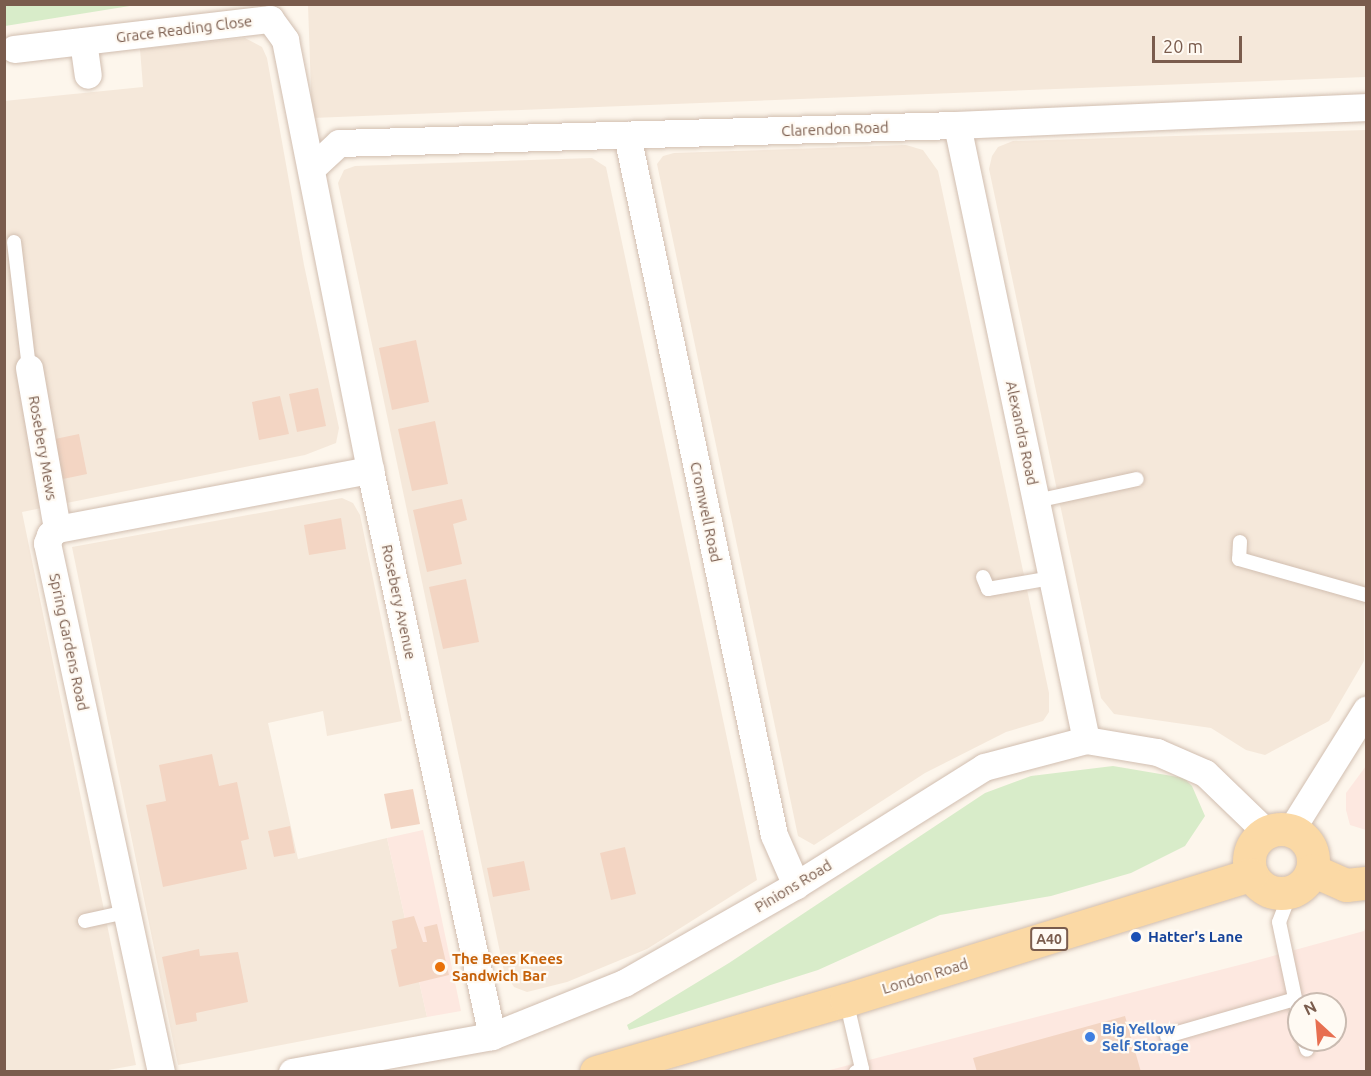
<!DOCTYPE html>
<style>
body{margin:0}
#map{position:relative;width:1371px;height:1076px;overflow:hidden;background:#fdf6ec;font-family:Ubuntu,sans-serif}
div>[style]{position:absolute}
.residential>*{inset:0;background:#f5e8da}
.commercial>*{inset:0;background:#fde8e0}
.green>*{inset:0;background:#d8ecc9}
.building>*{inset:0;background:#f3d5c3}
.roads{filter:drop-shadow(0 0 2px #d1beb0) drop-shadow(0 0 2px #d1beb0)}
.lane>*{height:14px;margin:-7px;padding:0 7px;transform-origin:7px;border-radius:7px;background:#fff}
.street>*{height:27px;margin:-13.5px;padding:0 13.5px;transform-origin:13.5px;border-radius:13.5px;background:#fff}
.primary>*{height:33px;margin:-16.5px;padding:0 16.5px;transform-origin:16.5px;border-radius:16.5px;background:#fbd9a5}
.primary>.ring{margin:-16.5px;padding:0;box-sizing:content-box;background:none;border:33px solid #fbd9a5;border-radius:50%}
.dots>*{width:16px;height:16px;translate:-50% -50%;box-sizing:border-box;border:3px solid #fffaf3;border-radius:50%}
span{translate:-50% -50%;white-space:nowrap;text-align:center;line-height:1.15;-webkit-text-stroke:4.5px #fffaf3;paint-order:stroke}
.shield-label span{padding:2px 4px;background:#fffaf3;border:2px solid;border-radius:4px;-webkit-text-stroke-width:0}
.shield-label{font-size:14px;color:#7a5c4d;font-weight:700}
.street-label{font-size:15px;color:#7a5c4d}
.transit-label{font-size:15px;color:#164399;font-weight:700}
.left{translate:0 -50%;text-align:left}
.food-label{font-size:15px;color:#c56008;font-weight:700}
.shop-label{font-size:15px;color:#366cbe;font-weight:700}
.frame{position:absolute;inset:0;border:6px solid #7a5c4d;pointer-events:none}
.north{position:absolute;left:1287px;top:992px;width:60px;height:60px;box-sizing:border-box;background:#fffaf3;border:2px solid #cabbb1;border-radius:50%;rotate:334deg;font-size:16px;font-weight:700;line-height:24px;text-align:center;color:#7a5c4d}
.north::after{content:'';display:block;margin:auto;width:21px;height:27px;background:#e76f51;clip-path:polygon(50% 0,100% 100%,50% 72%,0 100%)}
.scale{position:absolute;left:1152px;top:36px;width:90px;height:27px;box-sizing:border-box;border:3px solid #7a5c4d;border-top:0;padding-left:8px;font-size:18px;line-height:21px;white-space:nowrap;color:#7a5c4d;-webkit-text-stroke:4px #fffaf3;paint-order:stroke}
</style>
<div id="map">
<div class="residential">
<div style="clip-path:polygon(308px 5px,1366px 5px,1366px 77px,312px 118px)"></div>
<div style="clip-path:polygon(245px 38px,262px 47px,267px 58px,304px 265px,339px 428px,336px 443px,305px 455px,22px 512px,136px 1065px,103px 1071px,5px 1071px,4px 101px,143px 87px,140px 49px)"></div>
<div style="clip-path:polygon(1366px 130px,1364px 661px,1329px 721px,1265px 755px,1246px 750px,1211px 728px,1114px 714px,1101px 698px,989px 169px,992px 156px,998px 147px,1013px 141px)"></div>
<div style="clip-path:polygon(906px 145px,923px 150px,938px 171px,1049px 693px,1049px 712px,1043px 721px,1006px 732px,925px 773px,814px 845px,798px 836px,657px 164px,663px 156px,674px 153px)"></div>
<div style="clip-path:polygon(592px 158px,606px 167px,757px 880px,647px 949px,567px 982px,527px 992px,514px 987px,504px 971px,338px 183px,344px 170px,355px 166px)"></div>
<div style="clip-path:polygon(342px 498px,353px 503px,360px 515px,402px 721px,327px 736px,323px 711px,268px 723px,298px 859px,387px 838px,427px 1017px,178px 1065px,72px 547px)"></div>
</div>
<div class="commercial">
<div style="clip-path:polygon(1366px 766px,1366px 830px,1350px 825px,1346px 810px,1346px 793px)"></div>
<div style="clip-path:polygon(423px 830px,461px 1011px,427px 1017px,387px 838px)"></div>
<div style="clip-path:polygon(evenodd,1366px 925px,1366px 1071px,822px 1072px,1247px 963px,1364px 931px,1366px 925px,1299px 1004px,1335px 1004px,1335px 1040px,1299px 1040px,1299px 1004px)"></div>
</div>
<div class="green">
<div style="clip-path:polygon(5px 4px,136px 4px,136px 5px,5px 26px)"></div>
<div style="clip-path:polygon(1113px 766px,1184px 778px,1192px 786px,1205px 816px,1185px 846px,1131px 873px,1051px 896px,940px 915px,818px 970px,629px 1030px,627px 1025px,729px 963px,985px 793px,1031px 776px)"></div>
</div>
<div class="building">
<div style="clip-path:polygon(416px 340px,429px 402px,392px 410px,379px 348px)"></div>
<div style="clip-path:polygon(318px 388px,326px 426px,297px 432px,289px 394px)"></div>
<div style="clip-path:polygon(280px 396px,289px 434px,259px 440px,252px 402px)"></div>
<div style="clip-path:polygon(435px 421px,448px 484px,412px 491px,398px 429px)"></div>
<div style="clip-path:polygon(79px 434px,87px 474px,63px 479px,55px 439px)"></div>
<div style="clip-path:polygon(462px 499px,467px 520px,453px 524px,462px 564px,427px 572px,413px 510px)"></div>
<div style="clip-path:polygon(341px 518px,346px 549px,309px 555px,304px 525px)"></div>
<div style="clip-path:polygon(466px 579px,479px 642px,443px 649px,429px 587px)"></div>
<div style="clip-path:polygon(212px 754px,219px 786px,237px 782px,249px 839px,241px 841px,247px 869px,163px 887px,146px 805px,166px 801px,159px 765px)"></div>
<div style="clip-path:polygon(413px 789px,420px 824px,391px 829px,384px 794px)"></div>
<div style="clip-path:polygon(290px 826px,295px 853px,274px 857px,268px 831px)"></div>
<div style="clip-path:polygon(625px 847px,636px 894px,611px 900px,600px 853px)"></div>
<div style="clip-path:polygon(524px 861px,530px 890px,493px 897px,487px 868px)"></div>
<div style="clip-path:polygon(414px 916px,423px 942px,427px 942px,424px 927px,437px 924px,449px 975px,399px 987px,391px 950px,397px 948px,392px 921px)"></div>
<div style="clip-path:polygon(199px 949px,200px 956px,238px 952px,248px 1002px,196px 1013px,197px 1021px,176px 1025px,162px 957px)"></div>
<div style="clip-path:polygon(1125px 1016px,1141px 1072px,977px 1072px,973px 1058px)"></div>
</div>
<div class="roads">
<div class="lane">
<div style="left:14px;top:242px;width:127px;rotate:83.2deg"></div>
<div style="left:1036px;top:501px;width:103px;rotate:-12.3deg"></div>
<div style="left:1240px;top:542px;width:17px;rotate:93deg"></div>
<div style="left:1239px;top:559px;width:132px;rotate:15.8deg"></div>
<div style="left:983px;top:577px;width:13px;rotate:67deg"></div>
<div style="left:988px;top:589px;width:65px;rotate:-9.8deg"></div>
<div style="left:1291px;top:891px;width:33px;rotate:111deg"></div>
<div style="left:1279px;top:922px;width:97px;rotate:78.1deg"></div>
<div style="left:85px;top:921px;width:42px;rotate:-12.4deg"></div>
<div style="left:846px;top:1000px;width:71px;rotate:76.9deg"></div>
<div style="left:862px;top:1069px;width:7px;rotate:153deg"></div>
<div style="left:1167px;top:1036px;width:133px;rotate:-16.1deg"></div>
<div style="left:1304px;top:1040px;width:10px;rotate:73deg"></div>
</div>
<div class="street">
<div style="left:83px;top:41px;width:34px;rotate:82deg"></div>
<div style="left:14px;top:49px;width:258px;rotate:-6.7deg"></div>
<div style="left:270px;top:19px;width:26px;rotate:54deg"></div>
<div style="left:285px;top:40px;width:438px;rotate:78.8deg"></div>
<div style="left:370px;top:470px;width:579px;rotate:77.84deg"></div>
<div style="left:957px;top:125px;width:628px;rotate:78.15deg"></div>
<div style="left:627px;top:135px;width:715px;rotate:78.14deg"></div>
<div style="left:774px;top:835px;width:55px;rotate:66.3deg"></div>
<div style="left:313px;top:167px;width:35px;rotate:-43deg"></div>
<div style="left:339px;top:143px;width:618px;rotate:-1.67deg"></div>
<div style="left:957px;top:125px;width:409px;rotate:-2.5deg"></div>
<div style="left:29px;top:368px;width:163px;rotate:80.1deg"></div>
<div style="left:1291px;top:830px;width:142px;rotate:-58deg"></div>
<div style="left:161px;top:1072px;width:541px;rotate:-102.16deg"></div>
<div style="left:47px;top:543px;width:9px;rotate:-69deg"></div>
<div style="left:50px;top:535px;width:9px;rotate:-41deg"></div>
<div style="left:57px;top:529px;width:319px;rotate:-10.7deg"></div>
<div style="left:292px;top:1072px;width:203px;rotate:-10.2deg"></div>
<div style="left:492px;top:1036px;width:142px;rotate:-21.9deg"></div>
<div style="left:624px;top:983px;width:198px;rotate:-29.7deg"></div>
<div style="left:796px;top:885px;width:222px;rotate:-32.1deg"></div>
<div style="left:984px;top:767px;width:106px;rotate:-14.8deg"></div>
<div style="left:1086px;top:740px;width:72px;rotate:9.6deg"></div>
<div style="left:1157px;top:752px;width:52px;rotate:23.6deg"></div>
<div style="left:1205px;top:773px;width:85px;rotate:44deg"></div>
</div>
<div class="primary">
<div class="ring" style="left:1249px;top:829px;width:31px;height:31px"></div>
<div style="left:1312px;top:870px;width:37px;rotate:24deg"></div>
<div style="left:1346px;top:885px;width:20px;rotate:-6deg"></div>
<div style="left:596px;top:1072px;width:260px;rotate:-16.1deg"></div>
<div style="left:846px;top:1000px;width:424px;rotate:-17.2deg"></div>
</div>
</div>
<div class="dots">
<div style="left:1136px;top:937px;background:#1a4fb4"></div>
<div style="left:440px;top:967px;background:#e8710a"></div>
<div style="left:1090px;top:1037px;background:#3f7fe0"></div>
</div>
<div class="shield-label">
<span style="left:1049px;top:939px">A40</span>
</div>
<div class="street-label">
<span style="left:184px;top:29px;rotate:-7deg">Grace Reading Close</span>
<span style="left:835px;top:129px;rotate:-2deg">Clarendon Road</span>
<span style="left:1022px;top:433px;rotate:78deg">Alexandra Road</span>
<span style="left:43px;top:448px;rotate:80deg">Rosebery Mews</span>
<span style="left:706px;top:512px;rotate:78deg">Cromwell Road</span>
<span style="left:399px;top:602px;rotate:78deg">Rosebery Avenue</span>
<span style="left:69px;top:642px;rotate:78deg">Spring Gardens Road</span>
<span style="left:793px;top:886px;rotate:-31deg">Pinions Road</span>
<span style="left:925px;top:976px;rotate:-17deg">London Road</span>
</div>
<div class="transit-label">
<span class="left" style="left:1148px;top:937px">Hatter's Lane</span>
</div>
<div class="food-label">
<span class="left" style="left:452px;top:967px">The Bees Knees<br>Sandwich Bar</span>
</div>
<div class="shop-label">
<span class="left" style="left:1102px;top:1037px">Big Yellow<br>Self Storage</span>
</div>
<div class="frame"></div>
<div class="north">N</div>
<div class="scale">20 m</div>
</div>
